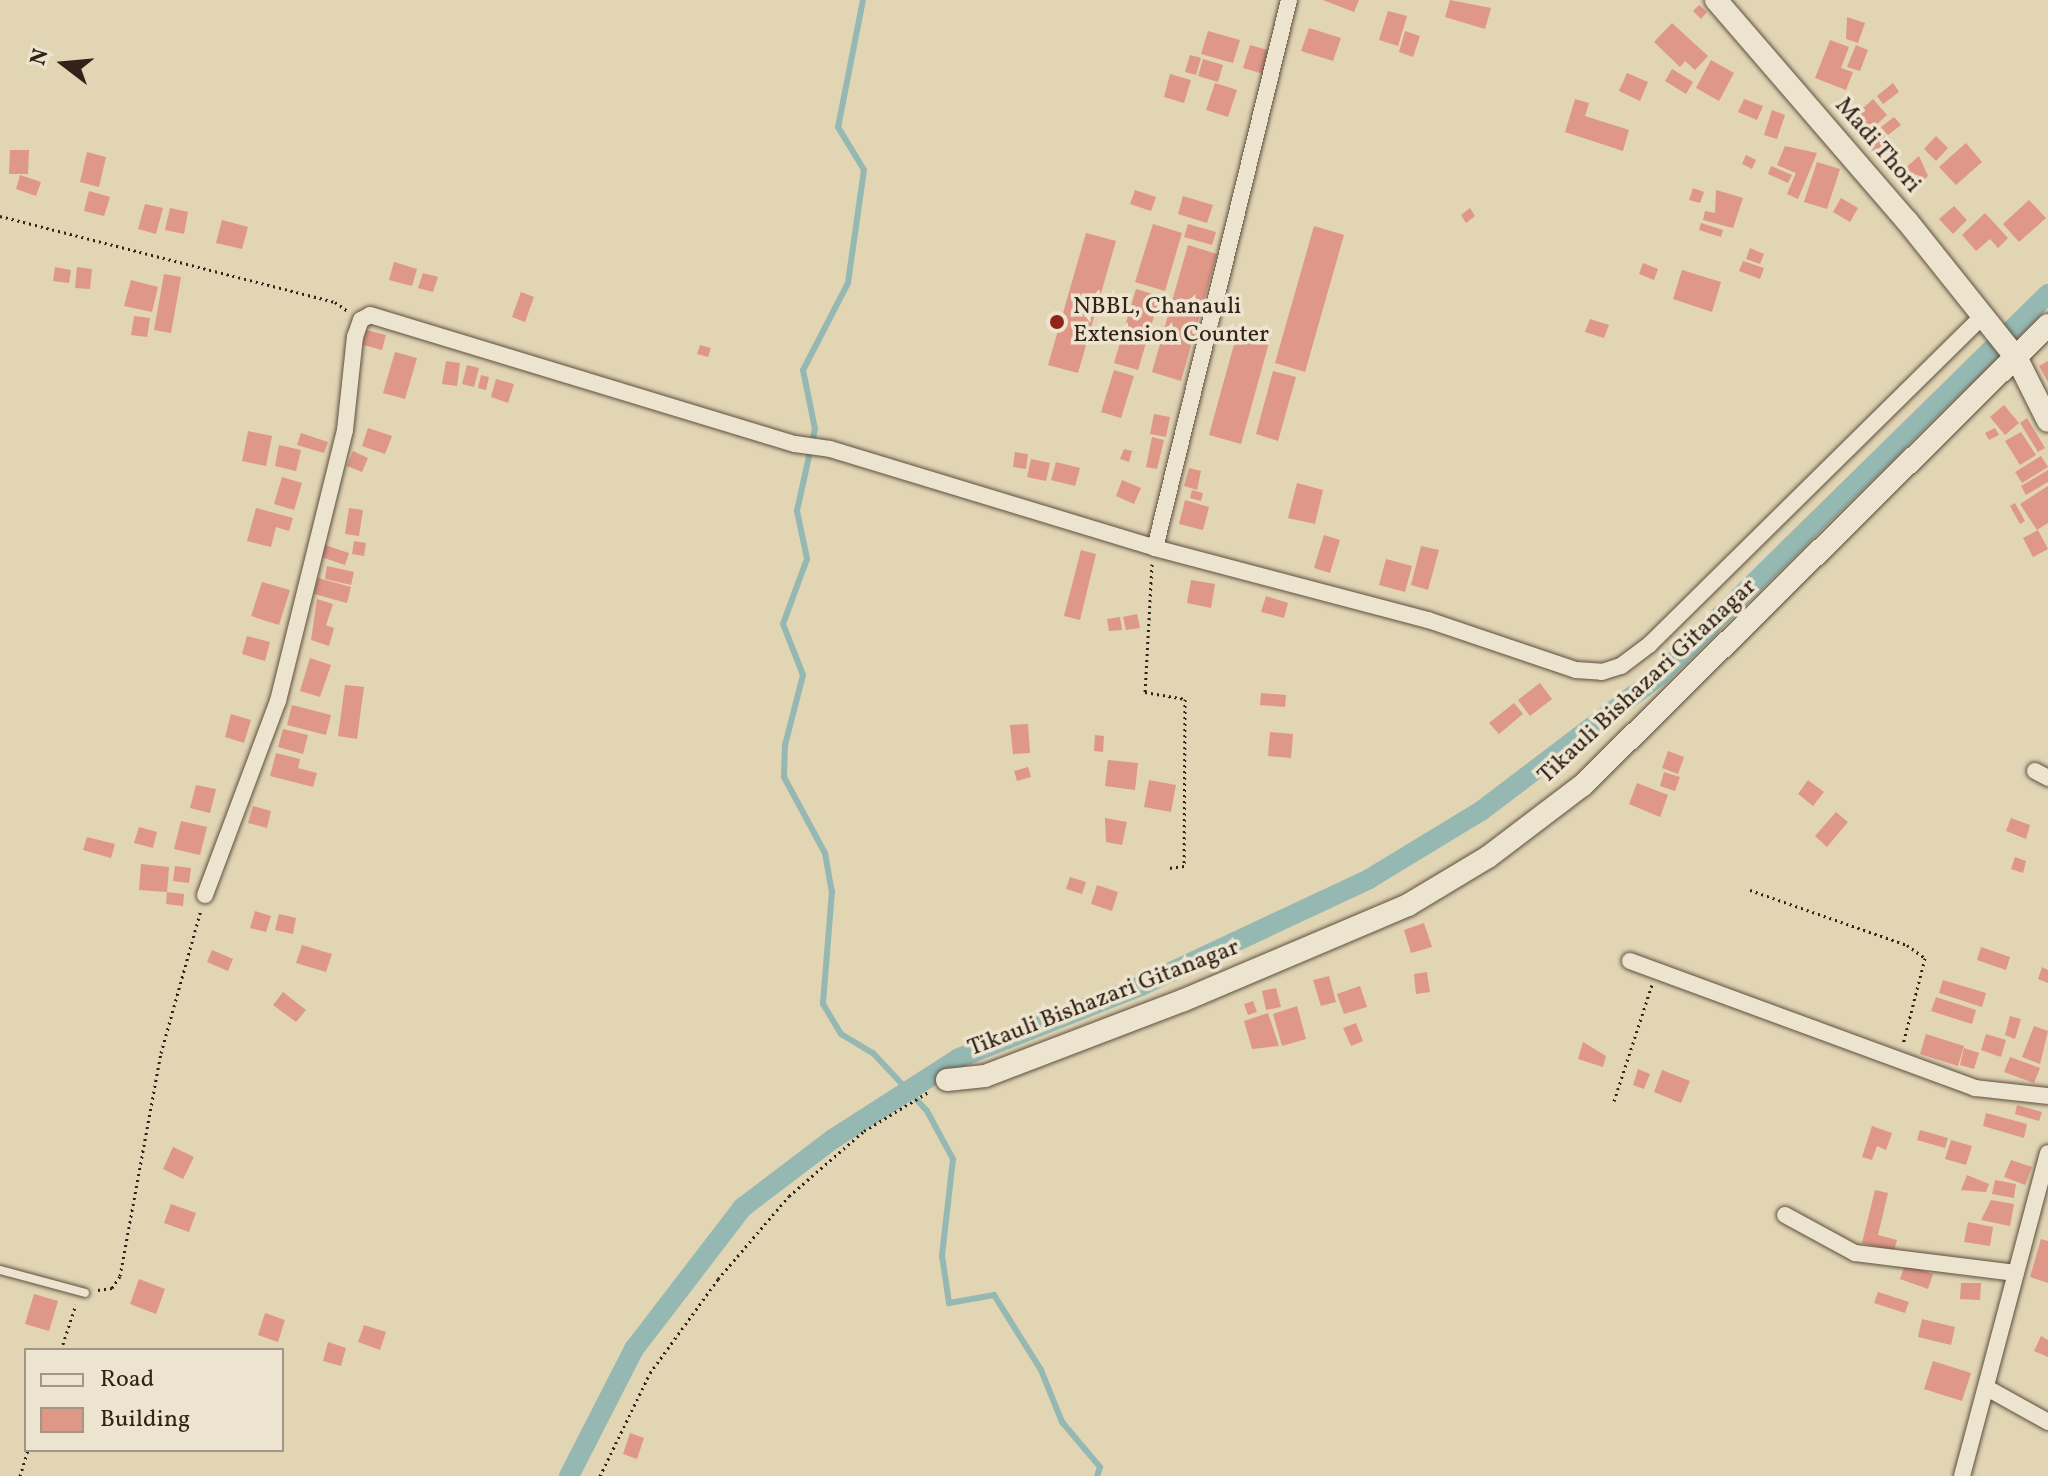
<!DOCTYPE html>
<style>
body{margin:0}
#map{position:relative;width:2048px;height:1476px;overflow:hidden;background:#e1d5b4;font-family:Vollkorn,serif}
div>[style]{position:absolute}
.stream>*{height:6px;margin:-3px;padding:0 3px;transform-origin:3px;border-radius:3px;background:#95b8b3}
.canal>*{height:20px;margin:-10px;padding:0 10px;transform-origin:10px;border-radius:10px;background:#95b8b3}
.building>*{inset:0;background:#df9787}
.path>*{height:3px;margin-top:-1.5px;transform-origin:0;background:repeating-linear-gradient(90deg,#322219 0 2px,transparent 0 6px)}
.roads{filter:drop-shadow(0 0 2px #5e4f40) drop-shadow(0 0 2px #5e4f40)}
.lane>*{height:8px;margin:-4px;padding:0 4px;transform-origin:4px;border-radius:4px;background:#ece4ce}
.street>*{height:16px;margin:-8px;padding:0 8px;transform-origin:8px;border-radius:8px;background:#ece4ce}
.secondary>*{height:22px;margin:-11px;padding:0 11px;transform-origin:11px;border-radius:11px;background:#ece4ce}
.dots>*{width:22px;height:22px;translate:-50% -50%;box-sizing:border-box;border:4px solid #ece4ce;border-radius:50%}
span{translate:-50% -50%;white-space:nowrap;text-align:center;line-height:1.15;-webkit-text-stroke:7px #ece4ce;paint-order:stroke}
.street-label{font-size:24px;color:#322219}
.poi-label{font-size:24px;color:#322219}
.left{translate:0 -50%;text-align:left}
.legend{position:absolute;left:24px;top:1348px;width:260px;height:104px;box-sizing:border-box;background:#ece4ce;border:2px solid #a29686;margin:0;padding:10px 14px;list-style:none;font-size:24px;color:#322219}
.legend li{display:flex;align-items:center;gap:16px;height:40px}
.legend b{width:40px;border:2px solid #a29686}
.north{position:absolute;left:24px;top:24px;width:80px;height:80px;-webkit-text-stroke:6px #ece4ce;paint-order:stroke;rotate:286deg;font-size:22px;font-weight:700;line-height:32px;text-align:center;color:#322219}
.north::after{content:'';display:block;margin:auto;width:28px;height:36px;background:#322219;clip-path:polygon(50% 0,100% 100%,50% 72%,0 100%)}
</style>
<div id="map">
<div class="stream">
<div style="left:863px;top:0;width:129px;rotate:101.1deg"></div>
<div style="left:838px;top:127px;width:50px;rotate:58.8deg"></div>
<div style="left:864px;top:170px;width:114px;rotate:98.1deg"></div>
<div style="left:848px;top:283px;width:98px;rotate:117.3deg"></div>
<div style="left:803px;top:370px;width:60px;rotate:78.5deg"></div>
<div style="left:815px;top:429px;width:84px;rotate:102.4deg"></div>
<div style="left:797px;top:511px;width:49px;rotate:78.2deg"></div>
<div style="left:807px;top:559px;width:69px;rotate:110.3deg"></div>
<div style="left:783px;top:624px;width:55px;rotate:68.6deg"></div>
<div style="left:803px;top:675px;width:72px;rotate:104.4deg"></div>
<div style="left:785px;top:745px;width:32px;rotate:92deg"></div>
<div style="left:784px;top:777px;width:86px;rotate:61.7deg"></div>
<div style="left:825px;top:853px;width:39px;rotate:80deg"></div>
<div style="left:832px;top:891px;width:113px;rotate:94.6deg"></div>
<div style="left:823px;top:1004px;width:35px;rotate:59deg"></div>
<div style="left:841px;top:1034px;width:37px;rotate:31deg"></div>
<div style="left:873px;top:1053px;width:79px;rotate:47deg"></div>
<div style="left:927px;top:1111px;width:55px;rotate:61.6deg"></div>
<div style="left:953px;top:1159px;width:98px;rotate:96.5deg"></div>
<div style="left:942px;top:1256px;width:48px;rotate:81.5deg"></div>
<div style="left:949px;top:1303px;width:46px;rotate:-10.1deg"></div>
<div style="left:994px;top:1295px;width:89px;rotate:57.9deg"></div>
<div style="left:1041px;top:1370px;width:56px;rotate:68deg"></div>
<div style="left:1062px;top:1422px;width:59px;rotate:49.8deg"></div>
<div style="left:1100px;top:1467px;width:9px;rotate:108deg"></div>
</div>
<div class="canal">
<div style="left:569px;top:1476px;width:143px;rotate:-62.9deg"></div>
<div style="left:634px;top:1349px;width:178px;rotate:-52.5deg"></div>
<div style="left:742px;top:1208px;width:114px;rotate:-37.2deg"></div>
<div style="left:833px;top:1139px;width:150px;rotate:-32.7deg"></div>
<div style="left:959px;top:1058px;width:196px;rotate:-21.6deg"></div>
<div style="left:1141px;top:986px;width:252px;rotate:-25.1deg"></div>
<div style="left:1369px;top:879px;width:131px;rotate:-31.3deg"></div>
<div style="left:1481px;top:811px;width:225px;rotate:-37.2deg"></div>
<div style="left:1660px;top:675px;width:544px;rotate:-44.48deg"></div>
</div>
<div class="building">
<div style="clip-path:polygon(1323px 0,1359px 0,1354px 12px)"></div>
<div style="clip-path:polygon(1450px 0,1491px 8px,1485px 29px,1445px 17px)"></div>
<div style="clip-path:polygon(1699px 5px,1707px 12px,1701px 19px,1693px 11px)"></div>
<div style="clip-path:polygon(1388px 11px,1407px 16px,1398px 46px,1379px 40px)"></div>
<div style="clip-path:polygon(1847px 17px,1865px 23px,1858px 43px,1846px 39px)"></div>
<div style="clip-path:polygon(1672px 23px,1708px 56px,1695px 70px,1685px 61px,1680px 67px,1654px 42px)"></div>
<div style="clip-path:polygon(1309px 28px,1341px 38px,1333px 61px,1301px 51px)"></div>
<div style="clip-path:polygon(1208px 31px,1240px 40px,1233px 63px,1201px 54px)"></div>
<div style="clip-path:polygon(1405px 31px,1420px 36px,1413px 57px,1399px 52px)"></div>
<div style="clip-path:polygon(1830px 40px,1849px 47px,1841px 68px,1853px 72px,1846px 90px,1815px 78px)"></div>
<div style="clip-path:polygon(1250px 45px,1271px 51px,1264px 74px,1243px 68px)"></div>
<div style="clip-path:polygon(1856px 45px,1868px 50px,1860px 71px,1847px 67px)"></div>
<div style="clip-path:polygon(1190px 55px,1201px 58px,1196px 75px,1185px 72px)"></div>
<div style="clip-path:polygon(1203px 59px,1223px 65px,1218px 82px,1198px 76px)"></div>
<div style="clip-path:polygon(1711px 60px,1734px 73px,1719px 101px,1696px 88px)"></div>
<div style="clip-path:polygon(1672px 69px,1693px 82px,1686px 94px,1665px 81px)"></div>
<div style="clip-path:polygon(1627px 73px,1648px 82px,1640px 101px,1619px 91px)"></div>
<div style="clip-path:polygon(1170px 74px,1191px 80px,1184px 103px,1164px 97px)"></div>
<div style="clip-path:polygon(1215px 83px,1237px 90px,1228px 117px,1206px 110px)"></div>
<div style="clip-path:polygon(1893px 83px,1899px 92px,1883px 104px,1877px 96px)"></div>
<div style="clip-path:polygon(1575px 99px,1589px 103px,1585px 116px,1629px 130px,1623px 151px,1565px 132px)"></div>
<div style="clip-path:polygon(1744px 99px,1763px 106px,1757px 120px,1738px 112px)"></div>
<div style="clip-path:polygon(1873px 99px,1887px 115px,1861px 139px,1847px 123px)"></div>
<div style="clip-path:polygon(1772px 110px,1785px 115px,1777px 139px,1764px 135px)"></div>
<div style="clip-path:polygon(1894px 117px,1901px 125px,1888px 135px,1881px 127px)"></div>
<div style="clip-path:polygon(1880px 130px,1889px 141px,1876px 154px,1866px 143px)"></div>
<div style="clip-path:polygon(1936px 136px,1948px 148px,1936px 161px,1924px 149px)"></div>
<div style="clip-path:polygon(1966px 143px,1982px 162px,1956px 185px,1939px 167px)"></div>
<div style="clip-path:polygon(1785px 146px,1817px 153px,1798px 199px,1787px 194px,1796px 173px,1777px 165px)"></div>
<div style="clip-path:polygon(10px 150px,29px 150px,28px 174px,9px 174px)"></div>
<div style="clip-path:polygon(87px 152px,106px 157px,99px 187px,80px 182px)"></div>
<div style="clip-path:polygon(1746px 155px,1756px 160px,1752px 169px,1742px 164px)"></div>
<div style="clip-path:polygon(1919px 156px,1928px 176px,1916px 187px,1901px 172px)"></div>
<div style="clip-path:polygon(1817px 162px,1840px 169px,1827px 209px,1804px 202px)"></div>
<div style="clip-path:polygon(1771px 166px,1792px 175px,1788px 183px,1768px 174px)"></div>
<div style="clip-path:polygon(20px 175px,41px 182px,36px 196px,16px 189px)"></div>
<div style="clip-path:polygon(1693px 188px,1704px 192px,1700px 203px,1689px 200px)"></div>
<div style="clip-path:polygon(1135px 190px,1156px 197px,1151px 211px,1130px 204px)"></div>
<div style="clip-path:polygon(1716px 190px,1743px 198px,1733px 228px,1703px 220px,1705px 211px,1715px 213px)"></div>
<div style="clip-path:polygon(89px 191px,110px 197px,104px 216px,84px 211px)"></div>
<div style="clip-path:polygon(1183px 196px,1213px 205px,1207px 223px,1178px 214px)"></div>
<div style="clip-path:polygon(1841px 198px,1858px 208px,1850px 222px,1833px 212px)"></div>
<div style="clip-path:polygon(2029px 200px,2046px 218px,2019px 242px,2003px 224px)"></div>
<div style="clip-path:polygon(145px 204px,163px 208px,156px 234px,138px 229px)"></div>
<div style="clip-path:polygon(1954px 206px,1967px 220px,1953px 234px,1939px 219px)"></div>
<div style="clip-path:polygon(170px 208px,188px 212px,184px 234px,165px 230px)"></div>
<div style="clip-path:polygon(1470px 208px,1475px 216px,1466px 223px,1461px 215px)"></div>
<div style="clip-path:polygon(1985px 213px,2008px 238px,1998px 248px,1990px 239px,1976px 251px,1962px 235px)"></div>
<div style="clip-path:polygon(222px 220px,248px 227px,242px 249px,216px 243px)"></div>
<div style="clip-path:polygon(1701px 223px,1723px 230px,1721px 237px,1699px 230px)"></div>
<div style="clip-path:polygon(1153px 224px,1182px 233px,1165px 291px,1135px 282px)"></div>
<div style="clip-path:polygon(1188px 224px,1216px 232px,1212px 245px,1184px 237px)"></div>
<div style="clip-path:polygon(1314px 226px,1344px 235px,1305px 372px,1275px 363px)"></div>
<div style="clip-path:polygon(1086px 233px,1116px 241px,1078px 373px,1048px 365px)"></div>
<div style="clip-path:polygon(1188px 245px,1217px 254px,1181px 381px,1152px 372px)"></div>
<div style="clip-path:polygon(1750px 248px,1764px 254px,1760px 264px,1746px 259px)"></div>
<div style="clip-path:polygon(1743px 261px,1764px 268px,1760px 279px,1739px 271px)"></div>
<div style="clip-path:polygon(394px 262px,417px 269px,412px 286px,389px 280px)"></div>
<div style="clip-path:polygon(1643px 263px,1658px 269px,1654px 280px,1639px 274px)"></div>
<div style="clip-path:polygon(55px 267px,71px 270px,69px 283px,53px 281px)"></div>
<div style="clip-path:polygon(77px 267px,92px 269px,90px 289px,75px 288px)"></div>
<div style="clip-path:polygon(1682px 270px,1721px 282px,1712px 312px,1673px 299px)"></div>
<div style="clip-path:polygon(423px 273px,438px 277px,433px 292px,418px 288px)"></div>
<div style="clip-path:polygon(164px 274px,181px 277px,171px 333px,154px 330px)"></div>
<div style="clip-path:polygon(131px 280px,158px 287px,152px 312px,124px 306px)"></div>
<div style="clip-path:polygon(1136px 289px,1160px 296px,1138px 370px,1114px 363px)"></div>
<div style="clip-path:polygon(521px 292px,534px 297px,525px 322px,512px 317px)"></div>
<div style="clip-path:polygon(134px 316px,150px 318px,147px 337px,131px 335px)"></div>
<div style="clip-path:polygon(1590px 319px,1609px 325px,1604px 338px,1585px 332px)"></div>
<div style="clip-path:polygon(366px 330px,386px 335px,382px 350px,363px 345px)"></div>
<div style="clip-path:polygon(1238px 330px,1270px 339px,1241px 444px,1209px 435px)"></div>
<div style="clip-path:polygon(700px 345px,711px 348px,708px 357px,697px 354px)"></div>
<div style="clip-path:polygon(395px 352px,417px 358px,405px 399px,383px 393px)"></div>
<div style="clip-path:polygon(446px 361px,460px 363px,457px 386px,442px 384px)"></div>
<div style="clip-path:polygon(2048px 361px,2048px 382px,2039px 366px)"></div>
<div style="clip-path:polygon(467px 365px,479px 368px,474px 387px,462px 384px)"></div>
<div style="clip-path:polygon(1114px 370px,1134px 376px,1121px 418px,1101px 412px)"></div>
<div style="clip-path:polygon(1273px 371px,1296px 377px,1278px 441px,1256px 434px)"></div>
<div style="clip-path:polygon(481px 375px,489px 377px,486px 390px,478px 388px)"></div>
<div style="clip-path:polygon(496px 379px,514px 384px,508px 403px,491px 397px)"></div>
<div style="clip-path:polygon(2004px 405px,2019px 423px,2005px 435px,1990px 417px)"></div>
<div style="clip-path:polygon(1154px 414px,1170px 417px,1166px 437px,1150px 434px)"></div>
<div style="clip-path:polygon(2027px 418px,2045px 448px,2038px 452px,2020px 423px)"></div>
<div style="clip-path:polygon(368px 428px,392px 436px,385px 454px,362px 446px)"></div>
<div style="clip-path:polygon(1995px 428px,1999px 435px,1989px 440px,1985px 433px)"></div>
<div style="clip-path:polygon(248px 431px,272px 436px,266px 466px,242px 461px)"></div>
<div style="clip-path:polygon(2021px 432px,2036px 455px,2020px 465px,2005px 441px)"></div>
<div style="clip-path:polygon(301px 433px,328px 442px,324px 453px,297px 445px)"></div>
<div style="clip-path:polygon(1152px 437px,1164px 440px,1157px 469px,1146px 467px)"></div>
<div style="clip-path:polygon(279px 445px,301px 450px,296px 471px,275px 466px)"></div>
<div style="clip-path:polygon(1124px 449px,1132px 451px,1129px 462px,1120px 459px)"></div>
<div style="clip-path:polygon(353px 451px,368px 458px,362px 472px,347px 466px)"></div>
<div style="clip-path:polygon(1015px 452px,1028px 454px,1026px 469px,1013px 467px)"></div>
<div style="clip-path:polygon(2041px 456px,2048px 467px,2022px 483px,2015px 472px)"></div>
<div style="clip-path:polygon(1031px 459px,1050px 463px,1046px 481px,1027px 477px)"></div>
<div style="clip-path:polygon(1056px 462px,1080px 468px,1075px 486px,1051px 480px)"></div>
<div style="clip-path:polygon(1189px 468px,1201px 471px,1197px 490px,1184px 486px)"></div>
<div style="clip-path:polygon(2048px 470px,2048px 482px,2026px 495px,2021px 486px)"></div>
<div style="clip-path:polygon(282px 477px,302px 483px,294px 510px,274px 504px)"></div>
<div style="clip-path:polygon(1122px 480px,1141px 488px,1134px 504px,1116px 496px)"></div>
<div style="clip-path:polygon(1297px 483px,1323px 490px,1315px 524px,1288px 518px)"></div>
<div style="clip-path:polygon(2048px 486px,2048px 523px,2037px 530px,2020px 504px)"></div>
<div style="clip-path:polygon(1192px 490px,1203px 493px,1201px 501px,1190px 498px)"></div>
<div style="clip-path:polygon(1185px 500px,1209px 507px,1203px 530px,1179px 524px)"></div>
<div style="clip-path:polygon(2015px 503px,2025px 521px,2020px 524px,2010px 506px)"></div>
<div style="clip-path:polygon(256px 508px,293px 518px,289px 531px,276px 527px,271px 547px,247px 541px)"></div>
<div style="clip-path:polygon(349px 508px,363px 510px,359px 536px,345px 534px)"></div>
<div style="clip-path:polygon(2038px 530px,2048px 549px,2033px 557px,2023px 538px)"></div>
<div style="clip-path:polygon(1324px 535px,1340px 540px,1330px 573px,1314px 568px)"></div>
<div style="clip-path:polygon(354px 541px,366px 543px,364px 556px,352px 554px)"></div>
<div style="clip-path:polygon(322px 544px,349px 553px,345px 565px,318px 556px)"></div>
<div style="clip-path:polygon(1421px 546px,1439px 550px,1428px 590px,1411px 585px)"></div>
<div style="clip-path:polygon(1081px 550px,1096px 554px,1080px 620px,1064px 616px)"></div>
<div style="clip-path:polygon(1386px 559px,1412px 566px,1405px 592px,1379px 585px)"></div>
<div style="clip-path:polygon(327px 566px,354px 572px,351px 585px,325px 579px)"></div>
<div style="clip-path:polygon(318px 578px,351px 587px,347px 603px,314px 594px)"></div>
<div style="clip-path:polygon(1191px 580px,1215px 584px,1211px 608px,1187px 603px)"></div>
<div style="clip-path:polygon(262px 582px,290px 590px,279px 625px,251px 616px)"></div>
<div style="clip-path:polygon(1266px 596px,1288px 603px,1284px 618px,1261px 612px)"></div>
<div style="clip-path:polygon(317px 599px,333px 604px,326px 625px,334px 628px,329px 646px,311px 640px)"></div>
<div style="clip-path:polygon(1137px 614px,1140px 628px,1126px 630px,1123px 617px)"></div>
<div style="clip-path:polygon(1120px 617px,1122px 630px,1109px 631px,1107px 619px)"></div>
<div style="clip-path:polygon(247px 636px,270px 642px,265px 661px,242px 654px)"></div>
<div style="clip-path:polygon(310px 658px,331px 665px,320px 697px,300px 691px)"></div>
<div style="clip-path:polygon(1540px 683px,1552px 699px,1530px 716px,1518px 700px)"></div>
<div style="clip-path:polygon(345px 685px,364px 687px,357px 739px,338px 736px)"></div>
<div style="clip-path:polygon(1261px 693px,1286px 695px,1285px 707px,1260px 705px)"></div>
<div style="clip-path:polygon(1514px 703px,1523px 714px,1499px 734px,1489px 723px)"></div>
<div style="clip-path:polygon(292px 705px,331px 715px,326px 735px,287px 725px)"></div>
<div style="clip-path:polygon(231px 714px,251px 720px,244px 743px,225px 737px)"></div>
<div style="clip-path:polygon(1028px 724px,1030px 753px,1013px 754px,1010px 725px)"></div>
<div style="clip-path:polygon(283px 729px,308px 735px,303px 754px,278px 747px)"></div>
<div style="clip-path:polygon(1270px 732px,1293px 734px,1291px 758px,1268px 756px)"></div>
<div style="clip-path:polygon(1095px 735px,1104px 736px,1103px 752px,1094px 751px)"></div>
<div style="clip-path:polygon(1668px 751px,1684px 757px,1678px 774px,1662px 768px)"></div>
<div style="clip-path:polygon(276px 753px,300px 759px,298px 768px,317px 773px,313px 787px,270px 776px)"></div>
<div style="clip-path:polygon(1108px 760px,1138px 763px,1135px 790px,1105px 786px)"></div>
<div style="clip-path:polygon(1028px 767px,1031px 777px,1017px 781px,1014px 771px)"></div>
<div style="clip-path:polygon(1664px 772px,1680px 777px,1675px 791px,1660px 786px)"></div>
<div style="clip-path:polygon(1149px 780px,1176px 785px,1171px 812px,1144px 807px)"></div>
<div style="clip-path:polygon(1808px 780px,1824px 792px,1813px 806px,1798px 794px)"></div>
<div style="clip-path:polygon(1637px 783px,1668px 795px,1660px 817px,1629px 804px)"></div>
<div style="clip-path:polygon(196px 785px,216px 789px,210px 813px,190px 808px)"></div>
<div style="clip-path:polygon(253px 806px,271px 811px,267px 828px,248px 823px)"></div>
<div style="clip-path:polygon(1836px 812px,1848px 822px,1827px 847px,1815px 836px)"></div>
<div style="clip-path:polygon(1105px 818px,1127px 822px,1122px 845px,1106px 842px)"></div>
<div style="clip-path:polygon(2011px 818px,2030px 825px,2026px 839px,2006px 831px)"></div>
<div style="clip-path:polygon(181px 821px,207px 827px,200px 855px,174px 849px)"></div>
<div style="clip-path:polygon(139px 827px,157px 832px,153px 848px,134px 843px)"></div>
<div style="clip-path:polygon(87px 837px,115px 844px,111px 858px,83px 850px)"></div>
<div style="clip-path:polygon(2015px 857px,2026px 861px,2023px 873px,2011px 869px)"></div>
<div style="clip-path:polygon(141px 864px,169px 867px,167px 892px,184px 894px,183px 906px,166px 904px,167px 892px,139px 890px)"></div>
<div style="clip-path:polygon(175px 866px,191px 868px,189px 883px,173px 881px)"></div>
<div style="clip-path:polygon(1070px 877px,1086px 882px,1082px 894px,1066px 889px)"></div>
<div style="clip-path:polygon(1097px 885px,1118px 892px,1112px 911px,1091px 904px)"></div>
<div style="clip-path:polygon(255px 911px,271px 916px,266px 932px,250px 928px)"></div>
<div style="clip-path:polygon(279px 914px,296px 918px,293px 934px,275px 930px)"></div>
<div style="clip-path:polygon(1424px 923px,1432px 947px,1411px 953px,1404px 930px)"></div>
<div style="clip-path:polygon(302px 945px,332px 954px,326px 972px,296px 963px)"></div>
<div style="clip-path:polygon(1981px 947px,2010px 957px,2006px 970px,1977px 960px)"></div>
<div style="clip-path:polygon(212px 950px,233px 959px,228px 971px,207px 962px)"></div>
<div style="clip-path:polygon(2042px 967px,2048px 970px,2048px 983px,2038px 979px)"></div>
<div style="clip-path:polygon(1427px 972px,1430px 992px,1416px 994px,1414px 974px)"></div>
<div style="clip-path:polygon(1329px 976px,1336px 1002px,1321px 1006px,1313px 980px)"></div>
<div style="clip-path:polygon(1943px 980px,1986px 993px,1982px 1007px,1939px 993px)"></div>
<div style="clip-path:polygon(1360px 986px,1367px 1007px,1344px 1014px,1337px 994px)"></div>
<div style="clip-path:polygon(1276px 988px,1281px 1007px,1266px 1010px,1262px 991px)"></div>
<div style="clip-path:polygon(283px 992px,306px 1010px,296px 1022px,273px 1005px)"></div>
<div style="clip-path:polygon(1936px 997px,1976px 1010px,1972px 1024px,1931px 1011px)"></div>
<div style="clip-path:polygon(1253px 1001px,1257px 1012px,1248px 1015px,1244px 1004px)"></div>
<div style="clip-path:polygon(1297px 1006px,1306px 1039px,1282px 1046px,1273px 1014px)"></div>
<div style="clip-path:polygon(1268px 1013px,1279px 1046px,1252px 1049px,1244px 1021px)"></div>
<div style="clip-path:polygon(2010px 1016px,2021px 1019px,2015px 1039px,2005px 1035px)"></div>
<div style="clip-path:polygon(1356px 1023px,1363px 1041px,1351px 1046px,1343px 1028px)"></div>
<div style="clip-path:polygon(2034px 1026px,2048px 1031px,2040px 1064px,2022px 1057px)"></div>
<div style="clip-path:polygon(1926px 1034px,1964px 1046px,1958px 1066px,1920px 1054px)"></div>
<div style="clip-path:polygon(1986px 1034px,2006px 1040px,2001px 1057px,1981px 1050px)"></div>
<div style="clip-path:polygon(1583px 1042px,1606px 1056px,1603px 1067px,1578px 1059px)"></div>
<div style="clip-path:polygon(1964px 1048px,1979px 1053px,1974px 1069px,1960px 1065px)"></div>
<div style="clip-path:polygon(2010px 1057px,2040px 1068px,2034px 1083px,2004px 1072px)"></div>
<div style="clip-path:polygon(1638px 1069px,1650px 1074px,1644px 1089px,1633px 1085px)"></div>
<div style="clip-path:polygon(1662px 1070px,1690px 1081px,1681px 1103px,1654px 1092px)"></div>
<div style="clip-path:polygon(2017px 1105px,2042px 1112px,2039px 1121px,2015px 1114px)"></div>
<div style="clip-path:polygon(1986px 1113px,2027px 1124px,2024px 1138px,1983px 1126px)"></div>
<div style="clip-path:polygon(1872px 1126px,1892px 1133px,1886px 1150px,1877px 1146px,1872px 1160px,1862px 1157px)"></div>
<div style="clip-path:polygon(1920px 1130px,1948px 1138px,1945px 1148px,1917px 1140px)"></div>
<div style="clip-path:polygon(1951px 1140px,1972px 1146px,1966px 1165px,1945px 1159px)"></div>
<div style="clip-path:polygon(173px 1147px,194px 1157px,183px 1179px,163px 1169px)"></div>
<div style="clip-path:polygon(2011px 1160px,2032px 1167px,2025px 1185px,2004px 1177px)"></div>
<div style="clip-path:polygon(1967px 1175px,1989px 1184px,1986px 1192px,1961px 1190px)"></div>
<div style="clip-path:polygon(1995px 1180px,2016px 1184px,2014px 1198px,1992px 1194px)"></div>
<div style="clip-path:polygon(1875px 1190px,1888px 1193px,1878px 1235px,1897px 1240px,1894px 1251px,1862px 1243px)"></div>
<div style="clip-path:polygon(1991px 1200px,2014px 1204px,2010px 1226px,1981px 1220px)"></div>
<div style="clip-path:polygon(171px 1204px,196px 1213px,189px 1232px,164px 1223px)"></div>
<div style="clip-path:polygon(1968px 1222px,1993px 1227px,1990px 1246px,1964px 1242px)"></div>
<div style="clip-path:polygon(2041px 1239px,2048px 1241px,2048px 1283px,2030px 1277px)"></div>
<div style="clip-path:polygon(1905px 1265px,1933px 1274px,1928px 1289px,1900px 1279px)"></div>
<div style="clip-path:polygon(139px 1279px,165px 1289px,156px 1314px,130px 1304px)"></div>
<div style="clip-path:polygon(1961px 1283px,1981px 1283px,1980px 1300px,1960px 1299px)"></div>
<div style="clip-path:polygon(1878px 1292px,1909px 1302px,1905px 1313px,1874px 1303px)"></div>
<div style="clip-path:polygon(34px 1294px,58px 1301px,49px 1331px,25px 1324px)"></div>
<div style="clip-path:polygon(265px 1313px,285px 1320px,278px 1342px,258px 1335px)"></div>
<div style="clip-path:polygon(1922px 1319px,1955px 1327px,1951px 1345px,1918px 1337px)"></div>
<div style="clip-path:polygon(364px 1325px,386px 1332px,380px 1350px,358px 1342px)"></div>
<div style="clip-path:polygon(2041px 1336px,2048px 1340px,2048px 1357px,2034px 1351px)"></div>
<div style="clip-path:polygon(328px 1342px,346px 1348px,341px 1366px,323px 1361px)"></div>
<div style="clip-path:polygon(1933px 1361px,1971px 1373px,1962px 1401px,1924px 1389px)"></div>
<div style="clip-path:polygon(630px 1433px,644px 1438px,637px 1459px,623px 1454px)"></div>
</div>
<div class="path">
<div style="left:0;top:216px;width:346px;rotate:14.4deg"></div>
<div style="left:335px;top:302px;width:16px;rotate:35deg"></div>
<div style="left:1152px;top:564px;width:128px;rotate:93.1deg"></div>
<div style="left:1145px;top:692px;width:41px;rotate:9.9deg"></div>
<div style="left:1185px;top:699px;width:167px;rotate:90.3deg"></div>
<div style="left:1184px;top:866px;width:15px;rotate:172deg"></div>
<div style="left:1750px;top:890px;width:166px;rotate:19.3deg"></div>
<div style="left:1907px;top:945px;width:22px;rotate:36deg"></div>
<div style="left:1925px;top:958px;width:89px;rotate:104.3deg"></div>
<div style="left:1614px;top:1101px;width:122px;rotate:-71.9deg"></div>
<div style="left:98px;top:1290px;width:14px;rotate:-8deg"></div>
<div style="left:112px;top:1288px;width:14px;rotate:-56deg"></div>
<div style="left:120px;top:1276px;width:227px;rotate:-79.6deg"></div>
<div style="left:161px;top:1053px;width:148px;rotate:-74.4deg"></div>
<div style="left:61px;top:1350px;width:48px;rotate:-71.9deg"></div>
<div style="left:20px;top:1476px;width:27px;rotate:-73deg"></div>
<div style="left:600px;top:1476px;width:114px;rotate:-64.1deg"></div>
<div style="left:650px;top:1373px;width:116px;rotate:-54.1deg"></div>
<div style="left:718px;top:1279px;width:109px;rotate:-49.5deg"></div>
<div style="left:789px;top:1196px;width:99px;rotate:-40.9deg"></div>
<div style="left:864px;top:1131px;width:77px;rotate:-31.2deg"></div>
</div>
<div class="roads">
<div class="lane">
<div style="left:0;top:1270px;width:88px;rotate:15.1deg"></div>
</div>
<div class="street">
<div style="left:1155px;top:548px;width:564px;rotate:-76.26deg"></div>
<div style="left:2035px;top:771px;width:15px;rotate:28deg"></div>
<div style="left:205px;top:895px;width:207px;rotate:-69.4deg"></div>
<div style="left:278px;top:701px;width:279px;rotate:-76.1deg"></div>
<div style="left:345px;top:430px;width:94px;rotate:-83.9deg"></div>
<div style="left:355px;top:337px;width:18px;rotate:-71deg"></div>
<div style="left:361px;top:320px;width:10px;rotate:-29deg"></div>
<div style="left:370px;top:315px;width:444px;rotate:16.9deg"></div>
<div style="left:795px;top:444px;width:35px;rotate:8deg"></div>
<div style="left:830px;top:449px;width:340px;rotate:16.9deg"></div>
<div style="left:1155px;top:548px;width:282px;rotate:14.8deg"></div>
<div style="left:1428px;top:620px;width:156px;rotate:18.7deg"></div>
<div style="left:1576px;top:670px;width:26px;rotate:4deg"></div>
<div style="left:1602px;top:672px;width:20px;rotate:-18deg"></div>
<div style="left:1621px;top:666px;width:36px;rotate:-37deg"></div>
<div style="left:1650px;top:644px;width:466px;rotate:-44.6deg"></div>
<div style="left:1630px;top:961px;width:368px;rotate:20.2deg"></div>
<div style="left:1975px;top:1088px;width:73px;rotate:6.3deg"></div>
<div style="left:1785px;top:1215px;width:80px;rotate:28.5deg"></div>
<div style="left:1855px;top:1253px;width:162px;rotate:7.1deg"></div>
<div style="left:1987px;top:1388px;width:70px;rotate:29.1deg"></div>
<div style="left:1962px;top:1476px;width:334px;rotate:-75.1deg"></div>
</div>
<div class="secondary">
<div style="left:1716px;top:0;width:292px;rotate:49.2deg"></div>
<div style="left:1907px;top:221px;width:176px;rotate:51.4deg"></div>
<div style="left:2017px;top:359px;width:69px;rotate:63.4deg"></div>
<div style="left:947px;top:1080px;width:38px;rotate:-6deg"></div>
<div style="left:985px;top:1076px;width:213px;rotate:-20.9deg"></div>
<div style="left:1184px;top:1000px;width:243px;rotate:-23deg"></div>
<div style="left:1408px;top:905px;width:93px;rotate:-31deg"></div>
<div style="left:1488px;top:857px;width:119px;rotate:-37.2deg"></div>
<div style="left:1583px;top:785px;width:654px;rotate:-44.69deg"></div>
</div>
</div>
<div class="dots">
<div style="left:1057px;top:322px;background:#8f2418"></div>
</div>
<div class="street-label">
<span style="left:1877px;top:146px;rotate:49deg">Madi Thori</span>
<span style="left:1648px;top:682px;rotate:-43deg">Tikauli Bishazari Gitanagar</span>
<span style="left:1104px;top:999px;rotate:-21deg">Tikauli Bishazari Gitanagar</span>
</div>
<div class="poi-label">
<span class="left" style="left:1073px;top:322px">NBBL, Chanauli<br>Extension Counter</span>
</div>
<ul class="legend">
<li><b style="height:10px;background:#ece4ce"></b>Road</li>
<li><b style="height:22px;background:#df9787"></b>Building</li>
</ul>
<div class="north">N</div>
</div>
